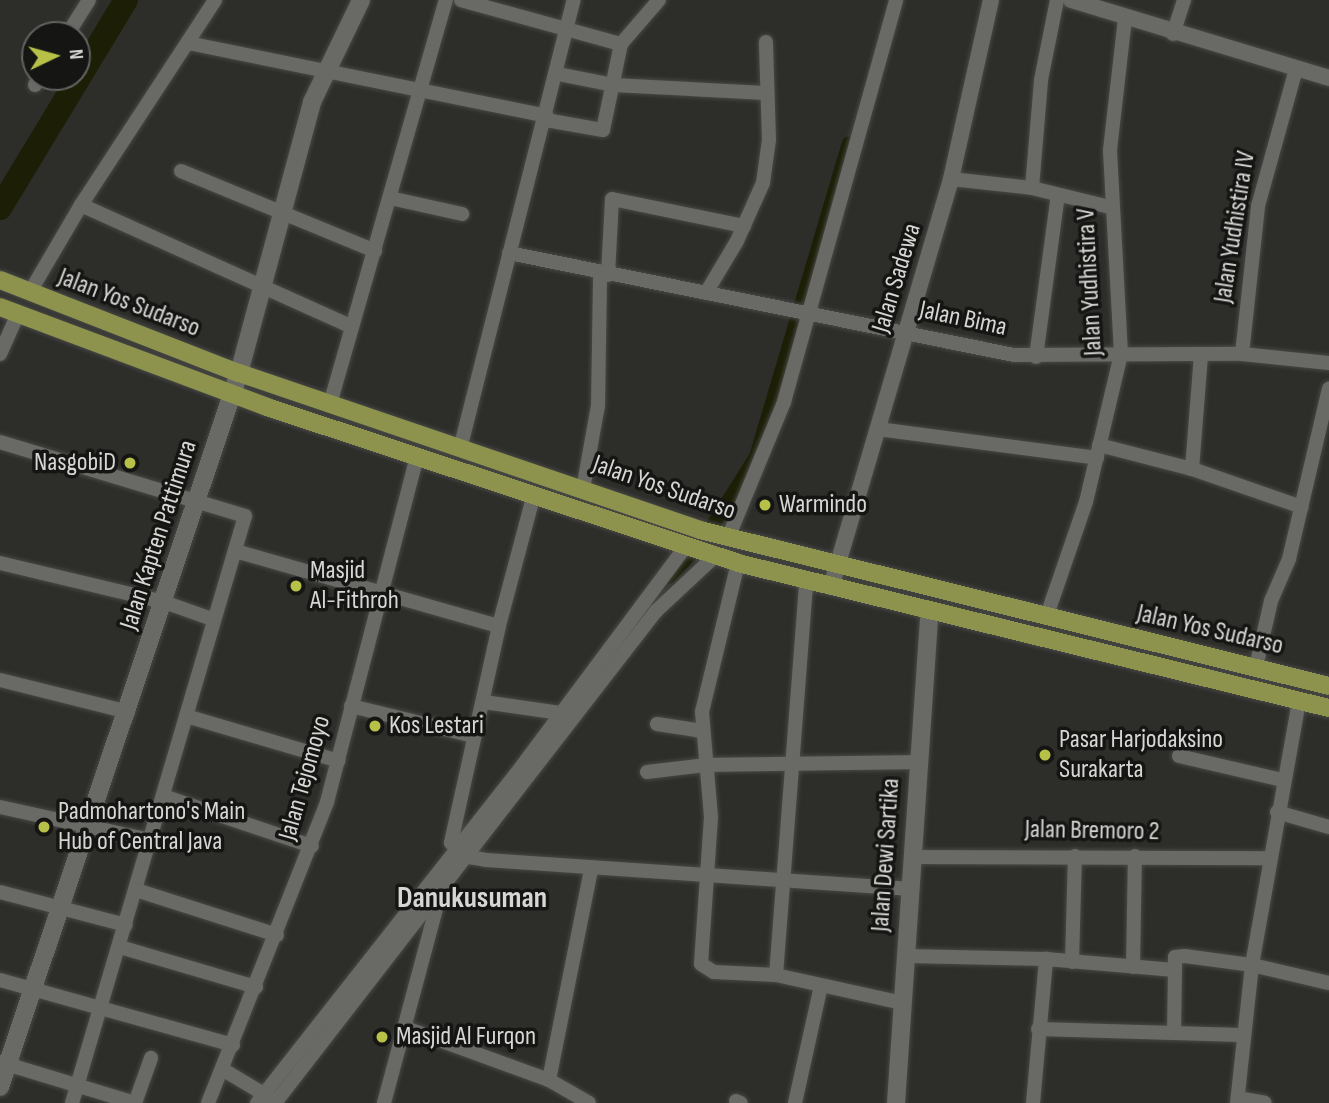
<!DOCTYPE html>
<style>
body{margin:0}
#map{position:relative;width:1329px;height:1103px;overflow:hidden;background:#2d2d2a;font-family:"Sofia Sans Condensed",sans-serif}
div>[style]{position:absolute}
.canal>*{height:14px;margin:-7px;padding:0 7px;transform-origin:7px;border-radius:7px;background:#1c1e05}
.river>*{height:24px;margin:-12px;padding:0 12px;transform-origin:12px;border-radius:12px;background:#1c1e05}
.roads{filter:drop-shadow(0 0 2px #474845) drop-shadow(0 0 2px #474845)}
.minor>*{height:14px;margin:-7px;padding:0 7px;transform-origin:7px;border-radius:7px;background:#696966}
.tertiary>*{height:16px;margin:-8px;padding:0 8px;transform-origin:8px;border-radius:8px;background:#696966}
.secondary>*{height:18px;margin:-9px;padding:0 9px;transform-origin:9px;border-radius:9px;background:#696966}
.primary>*{height:18px;margin:-9px;padding:0 9px;transform-origin:9px;border-radius:9px;background:#8d924d}
.dots>*{width:19px;height:19px;translate:-50% -50%;box-sizing:border-box;border:4px solid #151614;border-radius:50%}
span{translate:-50% -50%;white-space:nowrap;text-align:center;line-height:1.15;-webkit-text-stroke:7px #151614;paint-order:stroke}
.street-label{font-size:26px;color:#d6d6d4}
.poi-label{font-size:26px;color:#d6d6d4}
.right{translate:-100% -50%;text-align:right}
.left{translate:0 -50%;text-align:left}
.quarter-label{font-size:30px;color:#d6d6d4;font-weight:700}
.north{position:absolute;left:21px;top:21px;width:70px;height:70px;box-sizing:border-box;background:#151614;border:2px solid #626361;border-radius:50%;rotate:85deg;font-size:19px;font-weight:700;line-height:28px;text-align:center;color:#d6d6d4}
.north::after{content:'';display:block;margin:auto;width:24px;height:32px;background:#b7c147;clip-path:polygon(50% 0,100% 100%,50% 72%,0 100%)}
</style>
<div id="map">
<div class="canal">
<div style="left:669px;top:577px;width:50px;rotate:-46.6deg"></div>
<div style="left:703px;top:541px;width:99px;rotate:-57.8deg"></div>
<div style="left:756px;top:457px;width:327px;rotate:-73.5deg"></div>
</div>
<div class="river">
<div style="left:0;top:208px;width:243px;rotate:-58.8deg"></div>
</div>
<div class="roads">
<div class="minor">
<div style="left:461px;top:0;width:166px;rotate:15.4deg"></div>
<div style="left:1173px;top:34px;width:36px;rotate:-72deg"></div>
<div style="left:67px;top:35px;width:41px;rotate:-57.8deg"></div>
<div style="left:188px;top:43px;width:366px;rotate:11.5deg"></div>
<div style="left:558px;top:74px;width:56px;rotate:11.3deg"></div>
<div style="left:613px;top:85px;width:152px;rotate:3deg"></div>
<div style="left:35px;top:85px;width:9px;rotate:-58deg"></div>
<div style="left:546px;top:120px;width:58px;rotate:10deg"></div>
<div style="left:603px;top:130px;width:88px;rotate:-78.2deg"></div>
<div style="left:621px;top:44px;width:58px;rotate:-49.2deg"></div>
<div style="left:181px;top:171px;width:210px;rotate:22.4deg"></div>
<div style="left:951px;top:179px;width:81px;rotate:6.3deg"></div>
<div style="left:1032px;top:188px;width:80px;rotate:13.7deg"></div>
<div style="left:1032px;top:188px;width:108px;rotate:-85.2deg"></div>
<div style="left:1041px;top:80px;width:82px;rotate:-78.7deg"></div>
<div style="left:390px;top:198px;width:74px;rotate:12.5deg"></div>
<div style="left:81px;top:205px;width:297px;rotate:24.2deg"></div>
<div style="left:509px;top:253px;width:515px;rotate:11.42deg"></div>
<div style="left:1014px;top:355px;width:228px;rotate:-0.3deg"></div>
<div style="left:1242px;top:354px;width:87px;rotate:5.9deg"></div>
<div style="left:608px;top:275px;width:76px;rotate:-87deg"></div>
<div style="left:612px;top:199px;width:135px;rotate:11.6deg"></div>
<div style="left:30px;top:292px;width:101px;rotate:-59.6deg"></div>
<div style="left:81px;top:205px;width:245px;rotate:-56.8deg"></div>
<div style="left:706px;top:293px;width:61px;rotate:-59.2deg"></div>
<div style="left:737px;top:241px;width:64px;rotate:-65.9deg"></div>
<div style="left:763px;top:183px;width:43px;rotate:-82.1deg"></div>
<div style="left:769px;top:140px;width:98px;rotate:-91.8deg"></div>
<div style="left:0;top:354px;width:44px;rotate:-65.8deg"></div>
<div style="left:1242px;top:354px;width:149px;rotate:-83.8deg"></div>
<div style="left:1258px;top:206px;width:142px;rotate:-74.5deg"></div>
<div style="left:1036px;top:357px;width:163px;rotate:-82.3deg"></div>
<div style="left:330px;top:404px;width:420px;rotate:-74deg"></div>
<div style="left:878px;top:429px;width:221px;rotate:7.5deg"></div>
<div style="left:0;top:442px;width:256px;rotate:16.8deg"></div>
<div style="left:245px;top:516px;width:612px;rotate:106.42deg"></div>
<div style="left:1099px;top:445px;width:96px;rotate:14.5deg"></div>
<div style="left:1192px;top:469px;width:116px;rotate:19.1deg"></div>
<div style="left:460px;top:449px;width:463px;rotate:-75.8deg"></div>
<div style="left:1192px;top:469px;width:115px;rotate:-85.5deg"></div>
<div style="left:583px;top:489px;width:84px;rotate:-79.8deg"></div>
<div style="left:598px;top:406px;width:132px;rotate:-89.1deg"></div>
<div style="left:534px;top:494px;width:137px;rotate:104.9deg"></div>
<div style="left:499px;top:626px;width:222px;rotate:102.5deg"></div>
<div style="left:451px;top:843px;width:23px;rotate:38deg"></div>
<div style="left:469px;top:857px;width:17px;rotate:10deg"></div>
<div style="left:486px;top:860px;width:427px;rotate:3.9deg"></div>
<div style="left:728px;top:538px;width:147px;rotate:-67.6deg"></div>
<div style="left:784px;top:402px;width:417px;rotate:-74.4deg"></div>
<div style="left:235px;top:551px;width:274px;rotate:15.9deg"></div>
<div style="left:0;top:563px;width:169px;rotate:13.4deg"></div>
<div style="left:164px;top:602px;width:51px;rotate:19.5deg"></div>
<div style="left:738px;top:563px;width:153px;rotate:103.6deg"></div>
<div style="left:702px;top:712px;width:105px;rotate:85.1deg"></div>
<div style="left:711px;top:817px;width:147px;rotate:93.9deg"></div>
<div style="left:701px;top:964px;width:15px;rotate:32deg"></div>
<div style="left:714px;top:972px;width:62px;rotate:2.8deg"></div>
<div style="left:776px;top:975px;width:129px;rotate:12.5deg"></div>
<div style="left:1046px;top:618px;width:123px;rotate:-71deg"></div>
<div style="left:1086px;top:502px;width:152px;rotate:-76.7deg"></div>
<div style="left:1121px;top:354px;width:204px;rotate:-93.1deg"></div>
<div style="left:1110px;top:150px;width:132px;rotate:-83.5deg"></div>
<div style="left:1256px;top:667px;width:68px;rotate:-77.2deg"></div>
<div style="left:1271px;top:601px;width:46px;rotate:-66.8deg"></div>
<div style="left:1289px;top:559px;width:175px;rotate:-76.8deg"></div>
<div style="left:0;top:680px;width:132px;rotate:14deg"></div>
<div style="left:484px;top:702px;width:77px;rotate:8.2deg"></div>
<div style="left:351px;top:706px;width:127px;rotate:13.7deg"></div>
<div style="left:186px;top:716px;width:159px;rotate:16.4deg"></div>
<div style="left:657px;top:724px;width:46px;rotate:8.8deg"></div>
<div style="left:1179px;top:756px;width:106px;rotate:13.1deg"></div>
<div style="left:647px;top:772px;width:59px;rotate:-6.8deg"></div>
<div style="left:706px;top:765px;width:212px;rotate:-0.8deg"></div>
<div style="left:163px;top:796px;width:157px;rotate:18.6deg"></div>
<div style="left:0;top:807px;width:154px;rotate:12.4deg"></div>
<div style="left:1277px;top:812px;width:54px;rotate:16.1deg"></div>
<div style="left:913px;top:857px;width:357px;rotate:0.2deg"></div>
<div style="left:136px;top:890px;width:148px;rotate:17.7deg"></div>
<div style="left:0;top:892px;width:130px;rotate:14.7deg"></div>
<div style="left:120px;top:947px;width:142px;rotate:16.4deg"></div>
<div style="left:906px;top:956px;width:140px;rotate:1.2deg"></div>
<div style="left:1046px;top:959px;width:129px;rotate:4.9deg"></div>
<div style="left:1175px;top:970px;width:63px;rotate:90.9deg"></div>
<div style="left:1072px;top:962px;width:106px;rotate:-88.4deg"></div>
<div style="left:1133px;top:967px;width:111px;rotate:-89deg"></div>
<div style="left:1175px;top:970px;width:13px;rotate:-90deg"></div>
<div style="left:1175px;top:957px;width:10px;rotate:-6deg"></div>
<div style="left:1185px;top:956px;width:68px;rotate:7.7deg"></div>
<div style="left:1252px;top:965px;width:79px;rotate:13.2deg"></div>
<div style="left:776px;top:975px;width:395px;rotate:-85.6deg"></div>
<div style="left:0;top:980px;width:242px;rotate:15.6deg"></div>
<div style="left:406px;top:1028px;width:152px;rotate:20deg"></div>
<div style="left:549px;top:1080px;width:46px;rotate:29.9deg"></div>
<div style="left:1038px;top:1029px;width:204px;rotate:1.7deg"></div>
<div style="left:0;top:1062px;width:141px;rotate:16.9deg"></div>
<div style="left:222px;top:1069px;width:55px;rotate:30.8deg"></div>
<div style="left:549px;top:1080px;width:215px;rotate:-78.7deg"></div>
<div style="left:1238px;top:1098px;width:27px;rotate:10deg"></div>
<div style="left:736px;top:1101px;width:5px;rotate:22deg"></div>
<div style="left:135px;top:1103px;width:48px;rotate:-70.4deg"></div>
<div style="left:208px;top:1103px;width:324px;rotate:-68.4deg"></div>
<div style="left:327px;top:802px;width:358px;rotate:-75.4deg"></div>
<div style="left:257px;top:1103px;width:429px;rotate:-51.8deg"></div>
<div style="left:522px;top:766px;width:274px;rotate:-53.3deg"></div>
<div style="left:275px;top:1103px;width:622px;rotate:-52.25deg"></div>
<div style="left:656px;top:611px;width:82px;rotate:-43deg"></div>
<div style="left:384px;top:1103px;width:212px;rotate:-75deg"></div>
<div style="left:795px;top:1103px;width:120px;rotate:-77.5deg"></div>
<div style="left:1033px;top:1103px;width:145px;rotate:-84.8deg"></div>
<div style="left:1237px;top:1103px;width:139px;rotate:-83.8deg"></div>
<div style="left:1252px;top:965px;width:269px;rotate:-79.9deg"></div>
</div>
<div class="tertiary">
<div style="left:1071px;top:0;width:270px;rotate:16.8deg"></div>
<div style="left:831px;top:587px;width:425px;rotate:-73.6deg"></div>
<div style="left:951px;top:179px;width:183px;rotate:-77.4deg"></div>
</div>
<div class="secondary">
<div style="left:0;top:1087px;width:753px;rotate:-71.49deg"></div>
<div style="left:239px;top:373px;width:281px;rotate:-74.9deg"></div>
<div style="left:312px;top:102px;width:113px;rotate:-64.3deg"></div>
<div style="left:896px;top:1103px;width:494px;rotate:-86.1deg"></div>
</div>
<div class="primary">
<div style="left:0;top:280px;width:256px;rotate:21.3deg"></div>
<div style="left:239px;top:373px;width:487px;rotate:18.8deg"></div>
<div style="left:700px;top:530px;width:648px;rotate:13.93deg"></div>
<div style="left:0;top:307px;width:285px;rotate:20.5deg"></div>
<div style="left:267px;top:407px;width:496px;rotate:18.3deg"></div>
<div style="left:738px;top:563px;width:609px;rotate:13.79deg"></div>
</div>
</div>
<div class="dots">
<div style="left:130px;top:463px;background:#b7c147"></div>
<div style="left:765px;top:505px;background:#b7c147"></div>
<div style="left:296px;top:586px;background:#b7c147"></div>
<div style="left:375px;top:726px;background:#b7c147"></div>
<div style="left:1045px;top:755px;background:#b7c147"></div>
<div style="left:44px;top:827px;background:#b7c147"></div>
<div style="left:382px;top:1037px;background:#b7c147"></div>
</div>
<div class="street-label">
<span style="left:1235px;top:227px;rotate:-81deg">Jalan Yudhistira IV</span>
<span style="left:897px;top:278px;rotate:-73deg">Jalan Sadewa</span>
<span style="left:1090px;top:282px;rotate:-93deg">Jalan Yudhistira V</span>
<span style="left:129px;top:303px;rotate:21deg">Jalan Yos Sudarso</span>
<span style="left:963px;top:319px;rotate:12deg">Jalan Bima</span>
<span style="left:664px;top:488px;rotate:19deg">Jalan Yos Sudarso</span>
<span style="left:159px;top:535px;rotate:-72deg">Jalan Kapten Pattimura</span>
<span style="left:1210px;top:630px;rotate:13deg">Jalan Yos Sudarso</span>
<span style="left:305px;top:778px;rotate:-74deg">Jalan Tejomoyo</span>
<span style="left:1092px;top:831px;rotate:1deg">Jalan Bremoro 2</span>
<span style="left:886px;top:855px;rotate:-86deg">Jalan Dewi Sartika</span>
</div>
<div class="poi-label">
<span class="right" style="left:116px;top:463px">NasgobiD</span>
<span class="left" style="left:779px;top:505px">Warmindo</span>
<span class="left" style="left:310px;top:586px">Masjid<br>Al-Fithroh</span>
<span class="left" style="left:389px;top:726px">Kos Lestari</span>
<span class="left" style="left:1059px;top:755px">Pasar Harjodaksino<br>Surakarta</span>
<span class="left" style="left:58px;top:827px">Padmohartono's Main<br>Hub of Central Java</span>
<span class="left" style="left:396px;top:1037px">Masjid Al Furqon</span>
</div>
<div class="quarter-label">
<span style="left:472px;top:898px">Danukusuman</span>
</div>
<div class="north">N</div>
</div>
